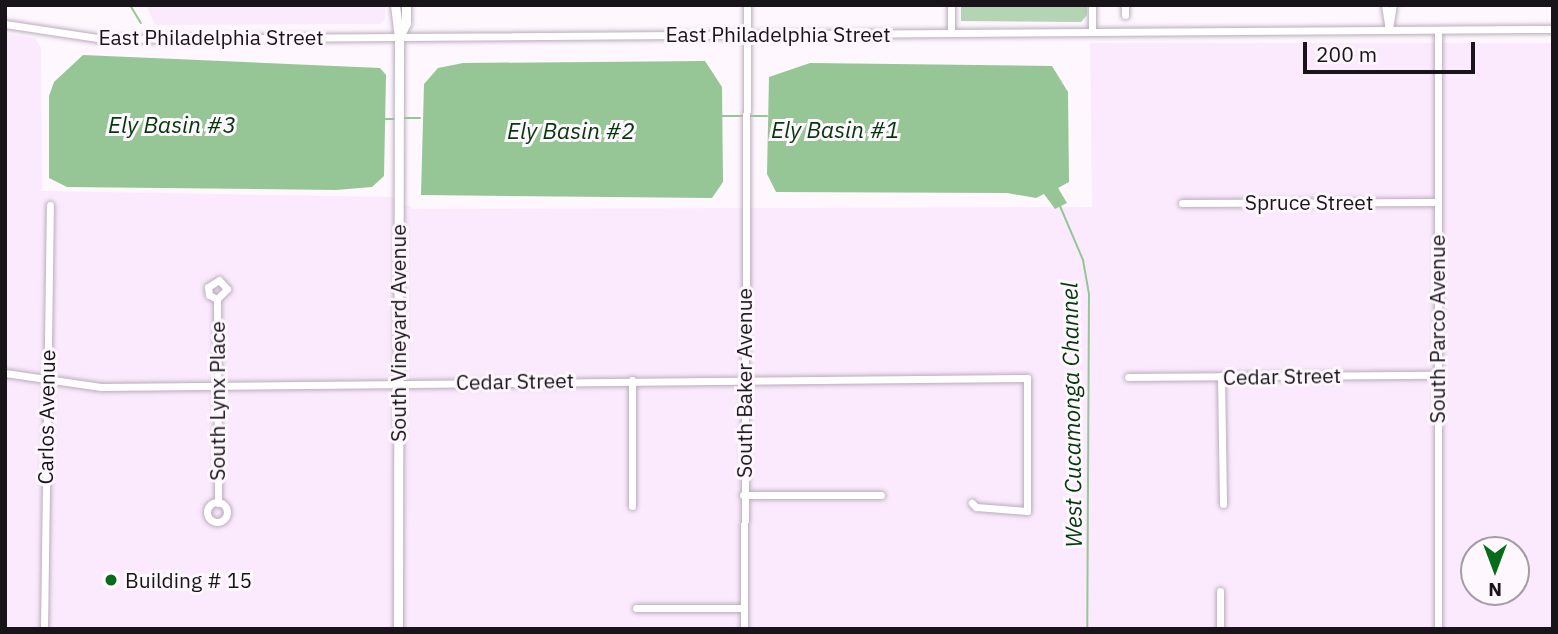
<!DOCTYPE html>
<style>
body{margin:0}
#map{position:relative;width:1558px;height:634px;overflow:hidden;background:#fef7fe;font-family:"IBM Plex Sans",sans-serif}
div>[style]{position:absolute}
.built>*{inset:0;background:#fbeafd}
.green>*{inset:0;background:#b4d4b4}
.water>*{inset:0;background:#96c695}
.stream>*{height:2px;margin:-1px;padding:0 1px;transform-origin:1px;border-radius:1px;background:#96c695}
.roads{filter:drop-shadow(0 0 2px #baacbc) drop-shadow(0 0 2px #baacbc)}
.minor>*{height:7px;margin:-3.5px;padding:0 3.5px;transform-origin:3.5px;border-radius:3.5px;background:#fff}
.minor>.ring{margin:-3.5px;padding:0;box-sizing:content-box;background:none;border:7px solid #fff;border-radius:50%}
.major>*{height:9px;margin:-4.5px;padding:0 4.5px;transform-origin:4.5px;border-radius:4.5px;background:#fff}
.dots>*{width:19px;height:19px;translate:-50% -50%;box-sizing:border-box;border:4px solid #fef7fe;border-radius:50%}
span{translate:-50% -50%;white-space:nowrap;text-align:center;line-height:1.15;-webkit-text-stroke:6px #fef7fe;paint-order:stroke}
.street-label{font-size:21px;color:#19141a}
.poi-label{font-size:21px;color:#19141a}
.left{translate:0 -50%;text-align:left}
.water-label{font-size:23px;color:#03390a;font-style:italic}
.frame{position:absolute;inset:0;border:7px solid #19141a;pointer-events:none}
.north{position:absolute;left:1460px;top:536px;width:70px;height:70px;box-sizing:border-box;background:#fef7fe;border:2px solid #a29ca3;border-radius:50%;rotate:180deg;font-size:19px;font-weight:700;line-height:28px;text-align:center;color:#19141a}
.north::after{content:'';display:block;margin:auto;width:24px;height:32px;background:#076c19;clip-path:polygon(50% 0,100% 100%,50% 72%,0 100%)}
.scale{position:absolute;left:1303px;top:42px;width:172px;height:32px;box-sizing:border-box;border:4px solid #19141a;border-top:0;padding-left:9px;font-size:21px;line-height:24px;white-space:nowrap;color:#19141a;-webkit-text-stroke:5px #fef7fe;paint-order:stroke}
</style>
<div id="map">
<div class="built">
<div style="clip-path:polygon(146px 5px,385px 5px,385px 19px,380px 24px,155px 25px)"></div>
<div style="clip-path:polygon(evenodd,5px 34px,35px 38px,41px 48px,42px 191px,391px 197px,414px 209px,1092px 207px,1090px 43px,1553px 43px,1553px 629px,5px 629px,5px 34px,1474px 550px,1516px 550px,1516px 592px,1474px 592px,1474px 550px)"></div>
</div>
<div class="green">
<div style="clip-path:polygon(961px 5px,1087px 5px,1087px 15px,1081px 22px,961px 21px)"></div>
</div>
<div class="water">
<div style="clip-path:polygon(83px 55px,380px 68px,386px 75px,384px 176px,372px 187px,336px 190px,67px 187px,49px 178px,49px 96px,54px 82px)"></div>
<div style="clip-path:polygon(705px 61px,722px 87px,723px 182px,712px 198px,421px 195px,424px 84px,438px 68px,463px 63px)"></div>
<div style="clip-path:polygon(810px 63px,1052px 66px,1068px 92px,1069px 182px,1058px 188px,1067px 203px,1055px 209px,1044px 194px,1036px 198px,1007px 193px,776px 192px,767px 174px,769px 77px)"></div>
</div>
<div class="stream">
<div style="left:26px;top:5px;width:2px;rotate:27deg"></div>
<div style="left:130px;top:5px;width:21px;rotate:59deg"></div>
<div style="left:722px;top:116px;width:22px"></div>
<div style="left:750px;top:116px;width:17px"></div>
<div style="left:403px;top:118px;width:17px"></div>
<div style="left:385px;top:119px;width:9px"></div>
<div style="left:1060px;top:206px;width:59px;rotate:66.9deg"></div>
<div style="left:1083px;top:260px;width:35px;rotate:80deg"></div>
<div style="left:1089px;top:294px;width:335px;rotate:90.3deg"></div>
</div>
<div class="roads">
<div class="minor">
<div style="left:951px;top:5px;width:28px;rotate:90deg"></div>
<div style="left:1092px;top:5px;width:27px;rotate:90deg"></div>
<div style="left:1125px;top:5px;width:10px;rotate:90deg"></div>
<div style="left:1385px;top:5px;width:25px;rotate:81deg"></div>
<div style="left:5px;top:24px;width:100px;rotate:8.6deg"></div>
<div style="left:104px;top:39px;width:1449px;rotate:-0.4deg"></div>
<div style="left:1389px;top:29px;width:24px;rotate:-81deg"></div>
<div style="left:1438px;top:30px;width:599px;rotate:90deg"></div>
<div style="left:1182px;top:203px;width:255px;rotate:-0.2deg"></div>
<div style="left:217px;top:299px;width:9px;rotate:-153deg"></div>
<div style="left:209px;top:295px;width:8px;rotate:-97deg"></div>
<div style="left:208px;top:287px;width:13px;rotate:-32deg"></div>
<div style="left:219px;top:280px;width:12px;rotate:48deg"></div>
<div style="left:227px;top:289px;width:14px;rotate:135deg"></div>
<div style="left:217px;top:299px;width:204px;rotate:89.7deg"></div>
<div style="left:5px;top:373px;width:97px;rotate:8.3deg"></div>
<div style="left:101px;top:387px;width:926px;rotate:-0.56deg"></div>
<div style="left:1027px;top:378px;width:133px;rotate:90deg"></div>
<div style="left:1027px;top:511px;width:51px;rotate:-175.5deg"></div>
<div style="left:976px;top:507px;width:6px;rotate:-135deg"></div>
<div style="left:1221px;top:376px;width:128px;rotate:89.1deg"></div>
<div style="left:1128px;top:377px;width:308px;rotate:-0.4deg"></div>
<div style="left:743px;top:495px;width:138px"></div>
<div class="ring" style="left:207px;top:502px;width:13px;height:13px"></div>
<div style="left:632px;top:506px;width:126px;rotate:-90deg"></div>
<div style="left:1220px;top:591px;width:38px;rotate:90deg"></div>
<div style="left:636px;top:608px;width:107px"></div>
<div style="left:44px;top:629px;width:424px;rotate:-89.2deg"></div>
<div style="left:744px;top:629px;width:624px;rotate:-89.72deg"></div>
</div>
<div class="major">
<div style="left:395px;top:5px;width:32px;rotate:83deg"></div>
<div style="left:399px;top:37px;width:592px;rotate:90.1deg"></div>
<div style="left:399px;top:37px;width:16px;rotate:-63deg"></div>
<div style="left:406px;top:23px;width:18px;rotate:-90deg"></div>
</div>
</div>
<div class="dots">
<div style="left:111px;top:580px;background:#076c19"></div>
</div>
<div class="street-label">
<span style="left:778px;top:34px">East Philadelphia Street</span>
<span style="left:211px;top:37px">East Philadelphia Street</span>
<span style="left:1309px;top:202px">Spruce Street</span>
<span style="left:1437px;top:329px;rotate:-90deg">South Parco Avenue</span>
<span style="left:398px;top:333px;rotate:-90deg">South Vineyard Avenue</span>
<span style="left:1282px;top:376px;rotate:-1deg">Cedar Street</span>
<span style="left:515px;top:381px;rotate:-1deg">Cedar Street</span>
<span style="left:744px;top:383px;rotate:-90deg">South Baker Avenue</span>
<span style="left:217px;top:401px;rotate:-90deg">South Lynx Place</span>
<span style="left:46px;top:417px;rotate:-89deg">Carlos Avenue</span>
</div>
<div class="poi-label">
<span class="left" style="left:125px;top:580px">Building # 15</span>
</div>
<div class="water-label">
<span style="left:172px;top:124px">Ely Basin #3</span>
<span style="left:835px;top:129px">Ely Basin #1</span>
<span style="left:571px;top:130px">Ely Basin #2</span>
<span style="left:1071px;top:415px;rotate:-91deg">West Cucamonga Channel</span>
</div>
<div class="frame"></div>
<div class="north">N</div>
<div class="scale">200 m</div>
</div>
